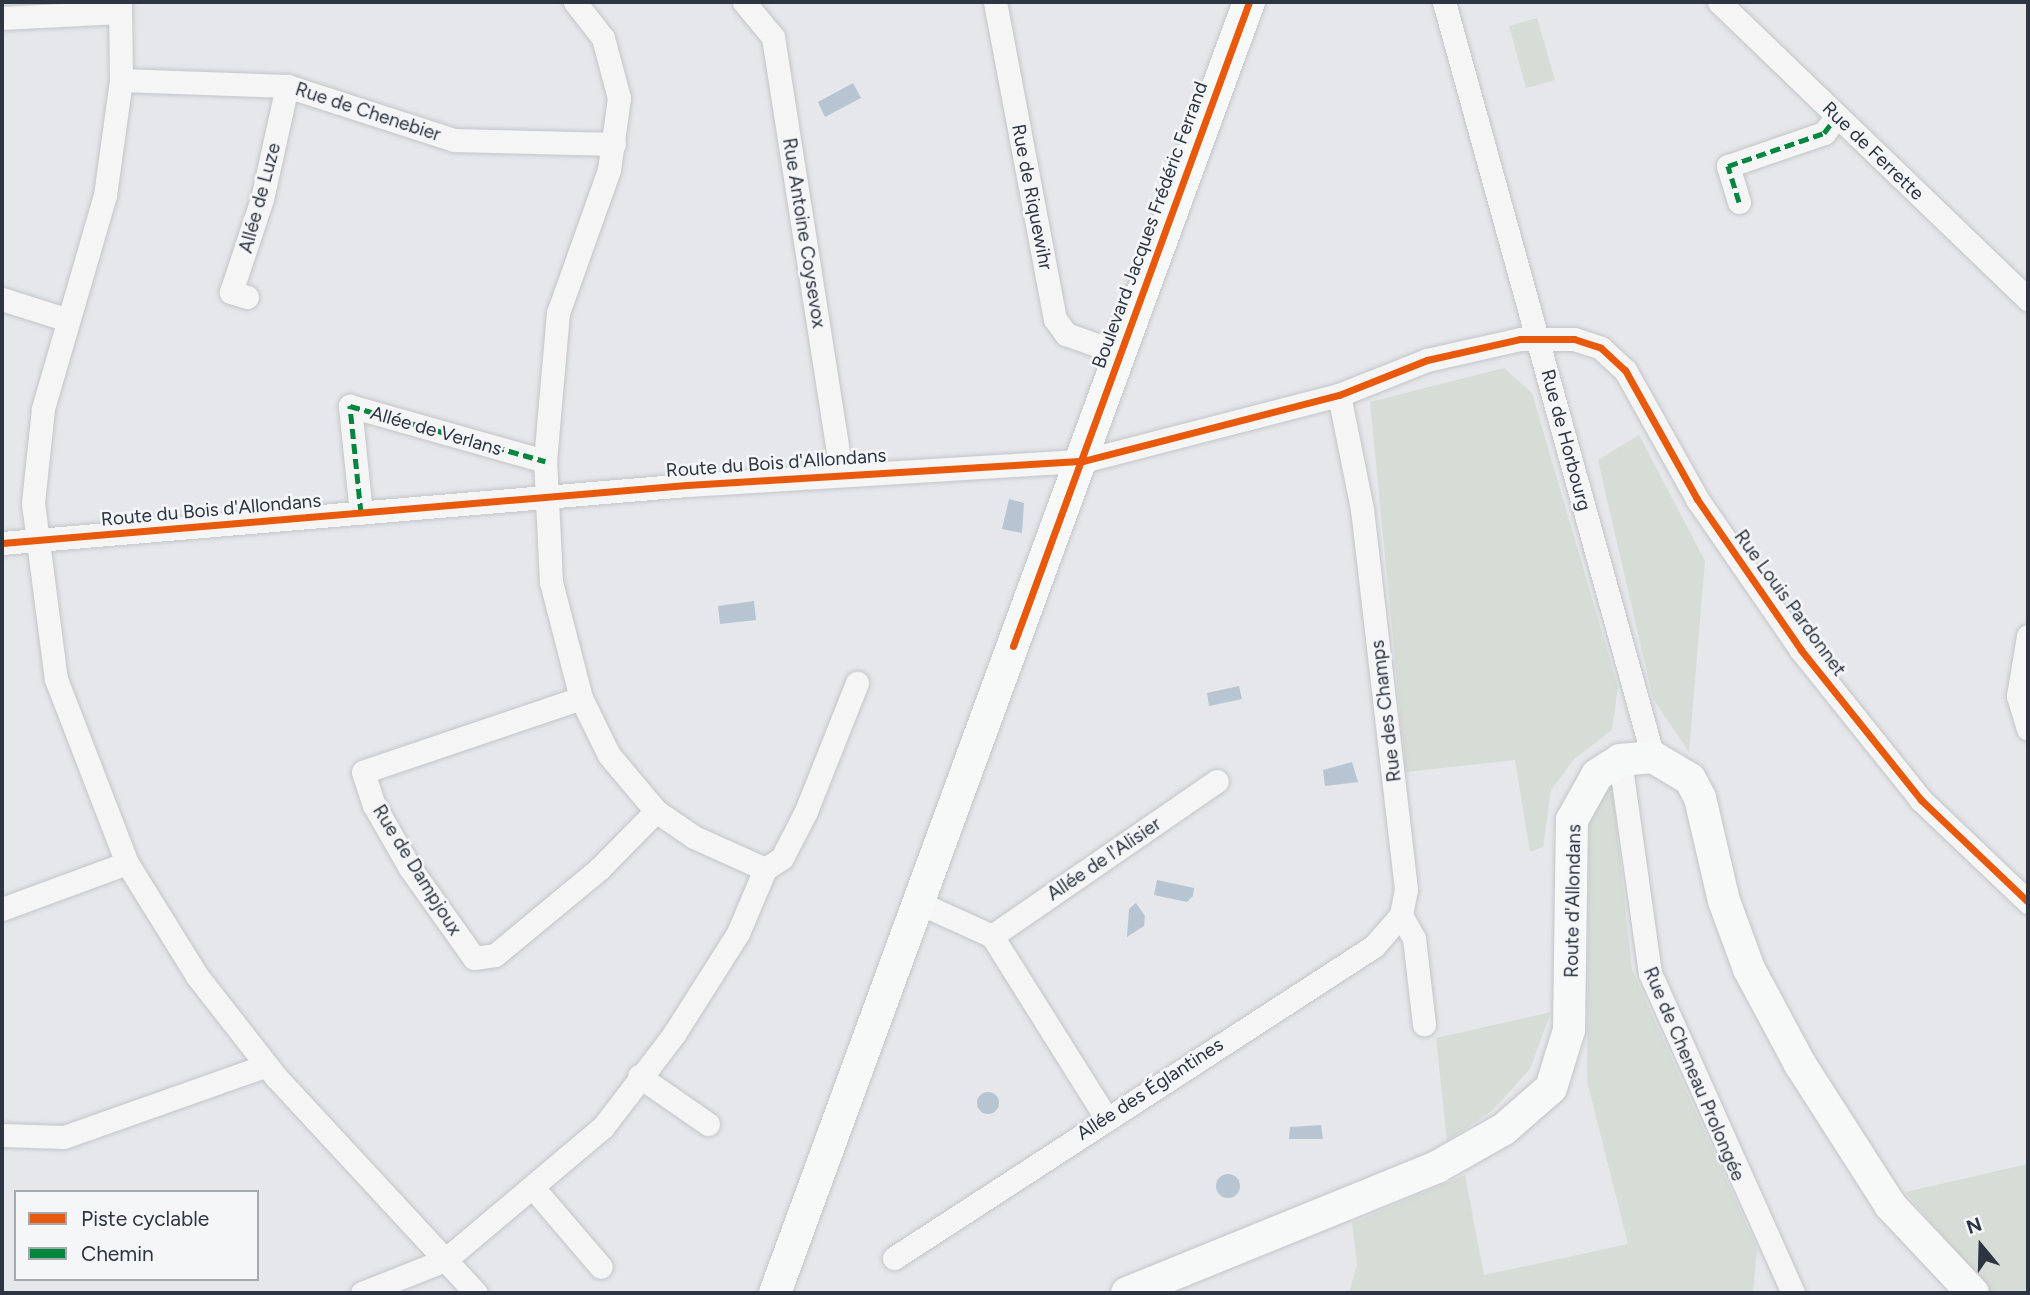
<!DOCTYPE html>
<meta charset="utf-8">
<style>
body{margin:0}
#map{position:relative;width:2030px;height:1295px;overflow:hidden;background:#e5e7ea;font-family:Figtree,sans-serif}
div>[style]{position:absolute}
.green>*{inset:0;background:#d6ddd6}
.water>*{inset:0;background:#b7c5d2}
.round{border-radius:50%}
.roads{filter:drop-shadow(0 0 2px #c3c5c8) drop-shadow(0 0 2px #c3c5c8)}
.street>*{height:23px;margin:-11.5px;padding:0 11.5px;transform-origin:11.5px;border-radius:11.5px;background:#f5f5f6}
.secondary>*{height:32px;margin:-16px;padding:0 16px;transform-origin:16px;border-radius:16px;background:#f7f8f8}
.quiet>*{height:5px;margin-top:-2.5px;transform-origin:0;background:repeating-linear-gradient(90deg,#00873e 0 10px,transparent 0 15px)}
.cycleway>*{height:7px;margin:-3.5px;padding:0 3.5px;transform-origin:3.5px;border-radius:3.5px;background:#e8590c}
span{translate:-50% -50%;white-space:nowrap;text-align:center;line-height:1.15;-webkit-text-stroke:5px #f4f6f8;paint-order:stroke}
.street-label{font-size:19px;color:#2d3542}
.frame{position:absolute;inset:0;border:4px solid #2d3542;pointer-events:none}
.legend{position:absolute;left:14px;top:1190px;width:245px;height:91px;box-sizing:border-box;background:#f4f6f8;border:2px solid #a4a9af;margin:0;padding:9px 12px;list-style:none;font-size:21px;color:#2d3542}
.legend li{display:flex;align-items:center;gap:14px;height:35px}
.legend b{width:35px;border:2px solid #a4a9af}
.north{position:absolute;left:1946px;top:1211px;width:70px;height:70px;-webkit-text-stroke:5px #f4f6f8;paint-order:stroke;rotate:341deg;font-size:19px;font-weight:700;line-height:28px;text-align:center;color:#2d3542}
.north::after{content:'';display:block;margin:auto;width:24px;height:32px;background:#2d3542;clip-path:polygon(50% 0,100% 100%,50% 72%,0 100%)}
</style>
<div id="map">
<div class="green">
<div style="clip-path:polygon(1537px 18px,1555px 80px,1526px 88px,1509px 26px)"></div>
<div style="clip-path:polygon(1504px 368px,1532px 393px,1618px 687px,1612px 730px,1574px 759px,1551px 790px,1543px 847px,1530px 852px,1515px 760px,1406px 772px,1370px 402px)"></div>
<div style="clip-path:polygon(1639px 435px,1705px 561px,1689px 752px,1653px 699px,1598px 460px)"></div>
<div style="clip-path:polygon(1612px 783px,1632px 970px,1757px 1248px,1753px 1293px,1349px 1293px,1357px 1265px,1352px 1223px,1465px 1175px,1484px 1275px,1628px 1244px,1587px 1081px,1589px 823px)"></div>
<div style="clip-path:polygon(1551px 1012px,1530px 1069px,1493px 1110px,1447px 1141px,1436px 1038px)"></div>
<div style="clip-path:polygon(2028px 1164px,2028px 1293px,1991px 1293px,1905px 1192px)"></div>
</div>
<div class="water">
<div style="clip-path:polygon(853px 83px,861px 98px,825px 117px,818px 102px)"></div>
<div style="clip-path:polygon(1009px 499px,1024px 503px,1022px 533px,1002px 529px)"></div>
<div style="clip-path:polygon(754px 601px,756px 620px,720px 624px,718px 606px)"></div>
<div style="clip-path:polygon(1239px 686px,1242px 699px,1209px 706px,1207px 693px)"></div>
<div style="clip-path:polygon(1352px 762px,1358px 782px,1325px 786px,1323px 770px)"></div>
<div style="clip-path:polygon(1157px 880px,1194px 888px,1193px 896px,1187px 902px,1154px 895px)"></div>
<div style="clip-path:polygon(1136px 903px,1145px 916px,1144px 926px,1127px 937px,1129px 909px)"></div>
<div class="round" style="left:977px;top:1092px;width:22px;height:22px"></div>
<div style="clip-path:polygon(1321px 1125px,1323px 1139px,1289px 1139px,1290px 1127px)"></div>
<div class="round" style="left:1216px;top:1174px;width:24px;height:24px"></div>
</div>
<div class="roads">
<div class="street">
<div style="left:120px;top:2px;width:78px;rotate:89.3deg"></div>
<div style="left:121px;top:80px;width:116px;rotate:97.9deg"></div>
<div style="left:105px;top:195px;width:223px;rotate:106.2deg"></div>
<div style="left:43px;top:409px;width:95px;rotate:96.1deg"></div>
<div style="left:33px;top:503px;width:177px;rotate:82.6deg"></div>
<div style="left:56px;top:679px;width:197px;rotate:68.9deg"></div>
<div style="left:127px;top:863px;width:133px;rotate:58.2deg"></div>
<div style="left:197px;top:976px;width:128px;rotate:52deg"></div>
<div style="left:276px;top:1077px;width:294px;rotate:47.2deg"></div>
<div style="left:744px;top:2px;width:45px;rotate:50.4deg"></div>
<div style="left:773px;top:37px;width:441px;rotate:81.1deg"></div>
<div style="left:995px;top:2px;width:323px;rotate:79.3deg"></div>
<div style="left:1055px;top:319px;width:19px;rotate:54deg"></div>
<div style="left:1066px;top:334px;width:56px;rotate:19.7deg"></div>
<div style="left:1444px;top:2px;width:783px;rotate:74.53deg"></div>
<div style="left:1719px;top:2px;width:429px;rotate:43.9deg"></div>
<div style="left:2px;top:18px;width:118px;rotate:-2.9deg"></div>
<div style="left:121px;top:80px;width:166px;rotate:2.1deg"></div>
<div style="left:287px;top:86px;width:176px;rotate:17.9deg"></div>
<div style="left:454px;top:140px;width:160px;rotate:1.4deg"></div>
<div style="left:1739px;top:202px;width:38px;rotate:-107deg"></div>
<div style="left:1728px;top:166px;width:102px;rotate:-19deg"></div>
<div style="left:1824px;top:133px;width:21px;rotate:-53deg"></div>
<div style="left:247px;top:297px;width:17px;rotate:-163deg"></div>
<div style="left:231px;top:292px;width:98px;rotate:-71.6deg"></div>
<div style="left:262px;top:199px;width:116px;rotate:-77.5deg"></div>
<div style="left:2px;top:299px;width:66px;rotate:17.6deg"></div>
<div style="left:1339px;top:395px;width:116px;rotate:78.6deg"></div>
<div style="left:1362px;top:509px;width:383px;rotate:83.4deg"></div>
<div style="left:1406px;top:889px;width:26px;rotate:101deg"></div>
<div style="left:1401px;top:915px;width:26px;rotate:61deg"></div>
<div style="left:1414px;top:938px;width:87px;rotate:83.4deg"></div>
<div style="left:361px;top:513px;width:108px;rotate:-95.9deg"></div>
<div style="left:350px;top:406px;width:203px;rotate:15.8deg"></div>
<div style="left:2px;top:543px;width:687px;rotate:-4.84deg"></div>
<div style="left:687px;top:485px;width:397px;rotate:-3.5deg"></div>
<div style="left:1083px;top:461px;width:264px;rotate:-14.5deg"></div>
<div style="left:1339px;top:395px;width:95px;rotate:-21.7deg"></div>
<div style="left:1427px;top:360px;width:95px;rotate:-12.7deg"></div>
<div style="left:1520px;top:339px;width:54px"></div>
<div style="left:1574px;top:339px;width:28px;rotate:18deg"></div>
<div style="left:1601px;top:348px;width:33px;rotate:43deg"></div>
<div style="left:1625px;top:370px;width:148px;rotate:60.8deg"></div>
<div style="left:1697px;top:499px;width:183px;rotate:55.4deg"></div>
<div style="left:1801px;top:650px;width:192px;rotate:51.3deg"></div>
<div style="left:1921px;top:800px;width:148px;rotate:43.6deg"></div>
<div style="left:2028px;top:636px;width:61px;rotate:99.5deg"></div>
<div style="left:2018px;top:696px;width:34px;rotate:73deg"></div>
<div style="left:581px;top:698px;width:230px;rotate:161.3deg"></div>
<div style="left:363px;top:772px;width:35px;rotate:72deg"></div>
<div style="left:374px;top:805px;width:73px;rotate:60.3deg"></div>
<div style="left:410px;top:868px;width:110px;rotate:54.6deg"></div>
<div style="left:474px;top:958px;width:21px;rotate:-8deg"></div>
<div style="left:495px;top:955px;width:136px;rotate:-39.6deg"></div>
<div style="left:600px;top:868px;width:80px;rotate:-45.5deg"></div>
<div style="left:1620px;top:760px;width:215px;rotate:82deg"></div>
<div style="left:1650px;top:973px;width:350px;rotate:65.9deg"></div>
<div style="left:765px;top:869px;width:20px;rotate:-33deg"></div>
<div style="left:782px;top:858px;width:53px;rotate:-62.9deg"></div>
<div style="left:806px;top:811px;width:138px;rotate:-68.3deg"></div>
<div style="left:915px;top:901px;width:85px;rotate:24.4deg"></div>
<div style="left:992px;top:936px;width:213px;rotate:57.9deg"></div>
<div style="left:2px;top:909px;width:133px;rotate:-20.2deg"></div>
<div style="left:992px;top:936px;width:273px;rotate:-34.6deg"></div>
<div style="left:639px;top:1076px;width:84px;rotate:34.8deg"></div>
<div style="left:2px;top:1135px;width:62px;rotate:1.8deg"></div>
<div style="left:64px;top:1137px;width:215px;rotate:-19.5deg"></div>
<div style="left:535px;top:1190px;width:101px;rotate:49.4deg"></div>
<div style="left:894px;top:1258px;width:572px;rotate:-33.02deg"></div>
<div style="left:1374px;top:946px;width:41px;rotate:-48.9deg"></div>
<div style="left:362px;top:1293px;width:89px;rotate:-21.7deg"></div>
<div style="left:445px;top:1260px;width:207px;rotate:-40.1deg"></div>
<div style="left:603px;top:1127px;width:117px;rotate:-52.6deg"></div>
<div style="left:674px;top:1034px;width:120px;rotate:-57.6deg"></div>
<div style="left:738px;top:933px;width:69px;rotate:-67.1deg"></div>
<div style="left:765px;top:869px;width:78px;rotate:-155.7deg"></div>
<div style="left:694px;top:837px;width:46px;rotate:-145.6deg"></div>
<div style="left:656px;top:811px;width:73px;rotate:-130deg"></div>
<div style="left:609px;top:755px;width:64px;rotate:-116.2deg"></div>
<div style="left:581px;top:698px;width:120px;rotate:-104.5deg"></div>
<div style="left:551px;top:582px;width:121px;rotate:-92.8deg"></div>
<div style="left:545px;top:461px;width:149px;rotate:-85deg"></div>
<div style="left:558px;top:313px;width:152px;rotate:-70.4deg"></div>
<div style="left:609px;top:170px;width:73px;rotate:-82.1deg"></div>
<div style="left:619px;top:98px;width:62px;rotate:-104.9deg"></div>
<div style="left:603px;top:38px;width:46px;rotate:-127.9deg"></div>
</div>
<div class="secondary">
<div style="left:775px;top:1293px;width:1375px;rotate:-69.84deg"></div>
<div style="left:1127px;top:1293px;width:335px;rotate:-22.1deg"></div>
<div style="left:1437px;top:1167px;width:77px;rotate:-29.6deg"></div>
<div style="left:1504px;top:1129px;width:62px;rotate:-41.1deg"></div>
<div style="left:1551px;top:1088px;width:61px;rotate:-72.8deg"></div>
<div style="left:1569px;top:1030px;width:210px;rotate:-89.2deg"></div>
<div style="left:1572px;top:820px;width:51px;rotate:-60.9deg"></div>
<div style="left:1597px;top:775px;width:27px;rotate:-33deg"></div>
<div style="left:1620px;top:760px;width:33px;rotate:-5deg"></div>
<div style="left:1653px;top:757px;width:43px;rotate:30.7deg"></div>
<div style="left:1690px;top:779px;width:21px;rotate:62deg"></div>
<div style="left:1700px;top:798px;width:106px;rotate:76.9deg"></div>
<div style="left:1724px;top:901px;width:72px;rotate:69.8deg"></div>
<div style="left:1749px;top:969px;width:108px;rotate:61.8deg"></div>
<div style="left:1800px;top:1064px;width:167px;rotate:57.4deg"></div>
<div style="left:1890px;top:1205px;width:121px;rotate:46.7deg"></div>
</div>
</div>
<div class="quiet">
<div style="left:1739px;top:202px;width:38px;rotate:-107deg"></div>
<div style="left:1728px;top:166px;width:102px;rotate:-19deg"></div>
<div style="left:1824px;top:133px;width:21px;rotate:-53deg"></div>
<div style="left:361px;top:513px;width:108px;rotate:-95.9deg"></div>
<div style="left:350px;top:406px;width:203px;rotate:15.8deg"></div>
</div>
<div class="cycleway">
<div style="left:2px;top:543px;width:687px;rotate:-4.84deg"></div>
<div style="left:687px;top:485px;width:397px;rotate:-3.5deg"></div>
<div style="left:1083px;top:461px;width:264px;rotate:-14.5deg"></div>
<div style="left:1339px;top:395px;width:95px;rotate:-21.7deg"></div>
<div style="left:1427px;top:360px;width:95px;rotate:-12.7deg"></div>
<div style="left:1520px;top:339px;width:54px"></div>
<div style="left:1574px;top:339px;width:28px;rotate:18deg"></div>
<div style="left:1601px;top:348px;width:33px;rotate:43deg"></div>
<div style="left:1625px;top:370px;width:148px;rotate:60.8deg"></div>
<div style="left:1697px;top:499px;width:183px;rotate:55.4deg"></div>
<div style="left:1801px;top:650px;width:192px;rotate:51.3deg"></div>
<div style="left:1921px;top:800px;width:148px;rotate:43.6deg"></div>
<div style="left:1013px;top:646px;width:686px;rotate:-69.87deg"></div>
</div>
<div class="street-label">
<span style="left:368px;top:112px;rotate:18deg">Rue de Chenebier</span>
<span style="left:1873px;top:151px;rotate:44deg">Rue de Ferrette</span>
<span style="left:1032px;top:197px;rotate:79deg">Rue de Riquewihr</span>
<span style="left:260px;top:198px;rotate:-75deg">Allée de Luze</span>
<span style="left:1150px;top:225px;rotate:-70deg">Boulevard Jacques Frédéric Ferrand</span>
<span style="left:804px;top:233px;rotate:81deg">Rue Antoine Coysevox</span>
<span style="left:436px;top:431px;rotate:16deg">Allée de Verlans</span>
<span style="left:1566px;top:440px;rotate:75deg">Rue de Horbourg</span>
<span style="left:776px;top:463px;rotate:-4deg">Route du Bois d'Allondans</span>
<span style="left:211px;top:510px;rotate:-5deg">Route du Bois d'Allondans</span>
<span style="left:1790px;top:603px;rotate:54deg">Rue Louis Pardonnet</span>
<span style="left:1386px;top:711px;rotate:-97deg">Rue des Champs</span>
<span style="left:1104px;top:859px;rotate:-34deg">Allée de l'Alisier</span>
<span style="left:417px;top:870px;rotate:58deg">Rue de Dampjoux</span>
<span style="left:1573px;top:901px;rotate:-89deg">Route d'Allondans</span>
<span style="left:1694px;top:1074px;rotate:67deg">Rue de Cheneau Prolongée</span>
<span style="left:1150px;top:1089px;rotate:-33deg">Allée des Églantines</span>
</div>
<div class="frame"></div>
<ul class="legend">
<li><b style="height:9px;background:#e8590c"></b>Piste cyclable</li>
<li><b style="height:9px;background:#00873e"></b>Chemin</li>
</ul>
<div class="north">N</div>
</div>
